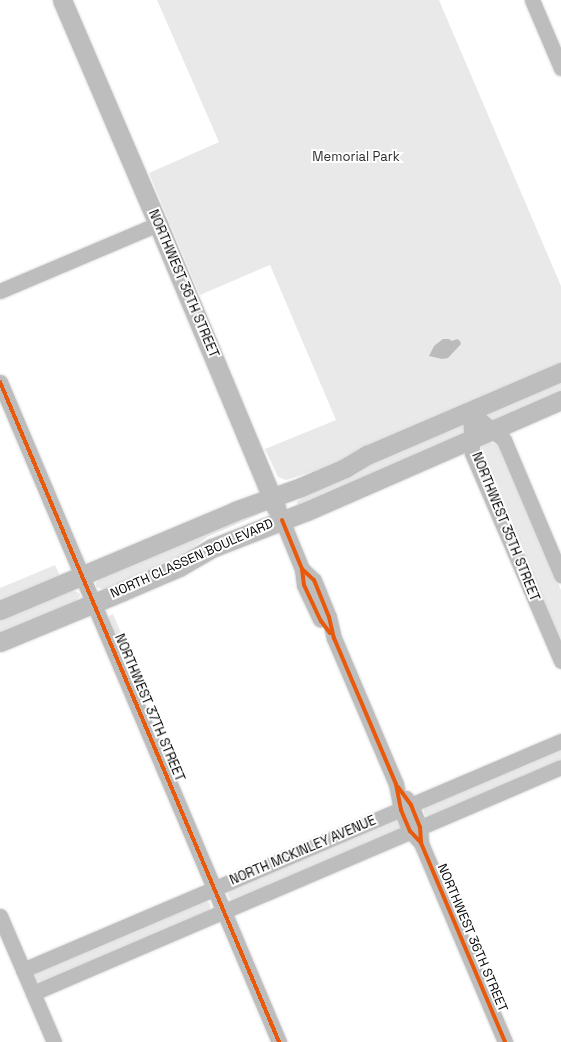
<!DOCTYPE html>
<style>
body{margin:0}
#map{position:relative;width:561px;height:1042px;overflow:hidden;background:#fff;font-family:"Space Grotesk",sans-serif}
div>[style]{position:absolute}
.green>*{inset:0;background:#e9e9e9}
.water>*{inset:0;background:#bbb}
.roads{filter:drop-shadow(0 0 1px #dbdbdb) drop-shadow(0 0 1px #dbdbdb)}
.minor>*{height:15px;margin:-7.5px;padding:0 7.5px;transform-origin:7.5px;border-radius:7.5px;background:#bdbdbd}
.major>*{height:19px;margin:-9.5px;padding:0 9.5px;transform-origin:9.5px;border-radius:9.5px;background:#bdbdbd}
.cycleway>*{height:4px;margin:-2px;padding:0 2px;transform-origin:2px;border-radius:2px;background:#e8590c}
span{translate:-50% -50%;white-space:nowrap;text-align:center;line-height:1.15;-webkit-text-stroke:4px #fff;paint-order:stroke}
.park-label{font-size:13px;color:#2e2e2e}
.street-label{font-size:13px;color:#000}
</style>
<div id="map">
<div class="green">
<div style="clip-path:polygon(157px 0,439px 0,561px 286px,561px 366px,314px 471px,286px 480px,278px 477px,265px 449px,336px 420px,270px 265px,200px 295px,149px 173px,219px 142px)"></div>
<div style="clip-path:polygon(561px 383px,561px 394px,495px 423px,486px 418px,491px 412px)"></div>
<div style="clip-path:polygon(466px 424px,468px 432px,299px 505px,297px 504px,297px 502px,301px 498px,355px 475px,370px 464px)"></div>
<div style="clip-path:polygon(487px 443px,493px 443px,500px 447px,561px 590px,561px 648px,479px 452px,482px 447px)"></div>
<div style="clip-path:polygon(257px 513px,258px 515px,207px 537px,176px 561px,106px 590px,96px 587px,96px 583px,100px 578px,239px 518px)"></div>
<div style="clip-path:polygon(55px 565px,60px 576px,0 602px,0 588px)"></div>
<div style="clip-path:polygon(75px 591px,80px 594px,80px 596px,74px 604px,0 636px,0 620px,65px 592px)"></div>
<div style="clip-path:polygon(113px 614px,136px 667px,124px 659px,109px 624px,109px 616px)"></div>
<div style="clip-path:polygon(130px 673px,143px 682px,149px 698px,142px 701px)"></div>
<div style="clip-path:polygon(561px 747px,561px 762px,430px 817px,424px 814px,424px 806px)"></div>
<div style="clip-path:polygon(395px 819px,400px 825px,400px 830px,231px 900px,228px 896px,228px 890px)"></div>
<div style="clip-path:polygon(205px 899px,210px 904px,210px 912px,40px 982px,36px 980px,35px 972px)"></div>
</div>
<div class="water">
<div style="clip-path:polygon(443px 339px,449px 339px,452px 341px,457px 339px,460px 341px,461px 344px,448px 358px,442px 359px,429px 356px,434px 346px)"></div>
</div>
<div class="roads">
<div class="minor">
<div style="left:532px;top:0;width:74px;rotate:66.9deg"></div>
<div style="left:0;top:291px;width:172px;rotate:-23deg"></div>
<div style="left:0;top:382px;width:717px;rotate:67.08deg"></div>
<div style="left:470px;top:411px;width:42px;rotate:87.3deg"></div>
<div style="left:472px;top:453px;width:226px;rotate:66.8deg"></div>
<div style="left:470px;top:411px;width:45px;rotate:40.5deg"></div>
<div style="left:504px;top:440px;width:147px;rotate:67.1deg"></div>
<div style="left:282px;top:520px;width:53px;rotate:67.8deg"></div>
<div style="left:302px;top:569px;width:16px;rotate:83deg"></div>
<div style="left:304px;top:585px;width:38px;rotate:65deg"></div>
<div style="left:302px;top:569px;width:16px;rotate:43deg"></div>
<div style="left:314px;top:580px;width:40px;rotate:68deg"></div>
<div style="left:329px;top:617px;width:22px;rotate:77deg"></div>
<div style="left:334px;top:638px;width:159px;rotate:67deg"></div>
<div style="left:396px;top:784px;width:26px;rotate:79deg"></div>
<div style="left:401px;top:810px;width:23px;rotate:67deg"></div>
<div style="left:410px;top:831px;width:16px;rotate:47deg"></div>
<div style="left:406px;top:798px;width:9px;rotate:54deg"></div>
<div style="left:411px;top:805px;width:24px;rotate:68deg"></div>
<div style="left:420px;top:827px;width:16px;rotate:86deg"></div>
<div style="left:421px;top:843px;width:216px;rotate:67.1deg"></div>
<div style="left:0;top:916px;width:137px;rotate:66.8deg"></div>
<div style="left:23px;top:970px;width:585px;rotate:-23.06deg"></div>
<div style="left:33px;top:993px;width:574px;rotate:-23.17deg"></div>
</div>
<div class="major">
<div style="left:62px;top:0;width:244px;rotate:66.8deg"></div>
<div style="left:158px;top:224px;width:308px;rotate:67.4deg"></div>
<div style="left:0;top:610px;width:255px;rotate:-22.8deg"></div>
<div style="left:235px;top:511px;width:70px;rotate:-20deg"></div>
<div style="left:301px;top:487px;width:48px;rotate:-23.4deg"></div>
<div style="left:345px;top:468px;width:26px;rotate:-31deg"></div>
<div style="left:367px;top:455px;width:211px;rotate:-23.2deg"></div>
<div style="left:0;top:642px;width:133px;rotate:-22.5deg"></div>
<div style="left:123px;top:591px;width:61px;rotate:-23.2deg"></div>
<div style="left:179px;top:567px;width:38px;rotate:-30deg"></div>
<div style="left:212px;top:548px;width:102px;rotate:-21.3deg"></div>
<div style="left:307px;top:511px;width:277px;rotate:-23.6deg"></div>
</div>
</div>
<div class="cycleway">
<div style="left:0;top:382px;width:717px;rotate:67.08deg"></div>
<div style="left:282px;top:520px;width:53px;rotate:67.8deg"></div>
<div style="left:302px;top:569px;width:16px;rotate:83deg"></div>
<div style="left:304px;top:585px;width:40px;rotate:65deg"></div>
<div style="left:321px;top:621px;width:15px;rotate:53deg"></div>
<div style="left:302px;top:569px;width:16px;rotate:43deg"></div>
<div style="left:314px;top:580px;width:40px;rotate:68deg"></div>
<div style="left:329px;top:617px;width:22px;rotate:77deg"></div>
<div style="left:334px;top:638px;width:159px;rotate:67deg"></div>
<div style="left:396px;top:784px;width:26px;rotate:79deg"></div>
<div style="left:401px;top:810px;width:23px;rotate:67deg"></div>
<div style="left:410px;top:831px;width:16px;rotate:47deg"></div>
<div style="left:398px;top:787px;width:22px;rotate:54deg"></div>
<div style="left:411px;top:805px;width:24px;rotate:68deg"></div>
<div style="left:420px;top:827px;width:16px;rotate:86deg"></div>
<div style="left:421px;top:843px;width:216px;rotate:67.1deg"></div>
</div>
<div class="park-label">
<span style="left:356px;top:157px">Memorial Park</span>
</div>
<div class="street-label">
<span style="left:183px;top:284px;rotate:67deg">NORTHWEST 36TH STREET</span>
<span style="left:505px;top:527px;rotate:68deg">NORTHWEST 35TH STREET</span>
<span style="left:192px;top:559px;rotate:-24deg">NORTH CLASSEN BOULEVARD</span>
<span style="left:149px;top:708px;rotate:67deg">NORTHWEST 37TH STREET</span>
<span style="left:303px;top:851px;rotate:-23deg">NORTH MCKINLEY AVENUE</span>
<span style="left:472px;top:938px;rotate:67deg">NORTHWEST 36TH STREET</span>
</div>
</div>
